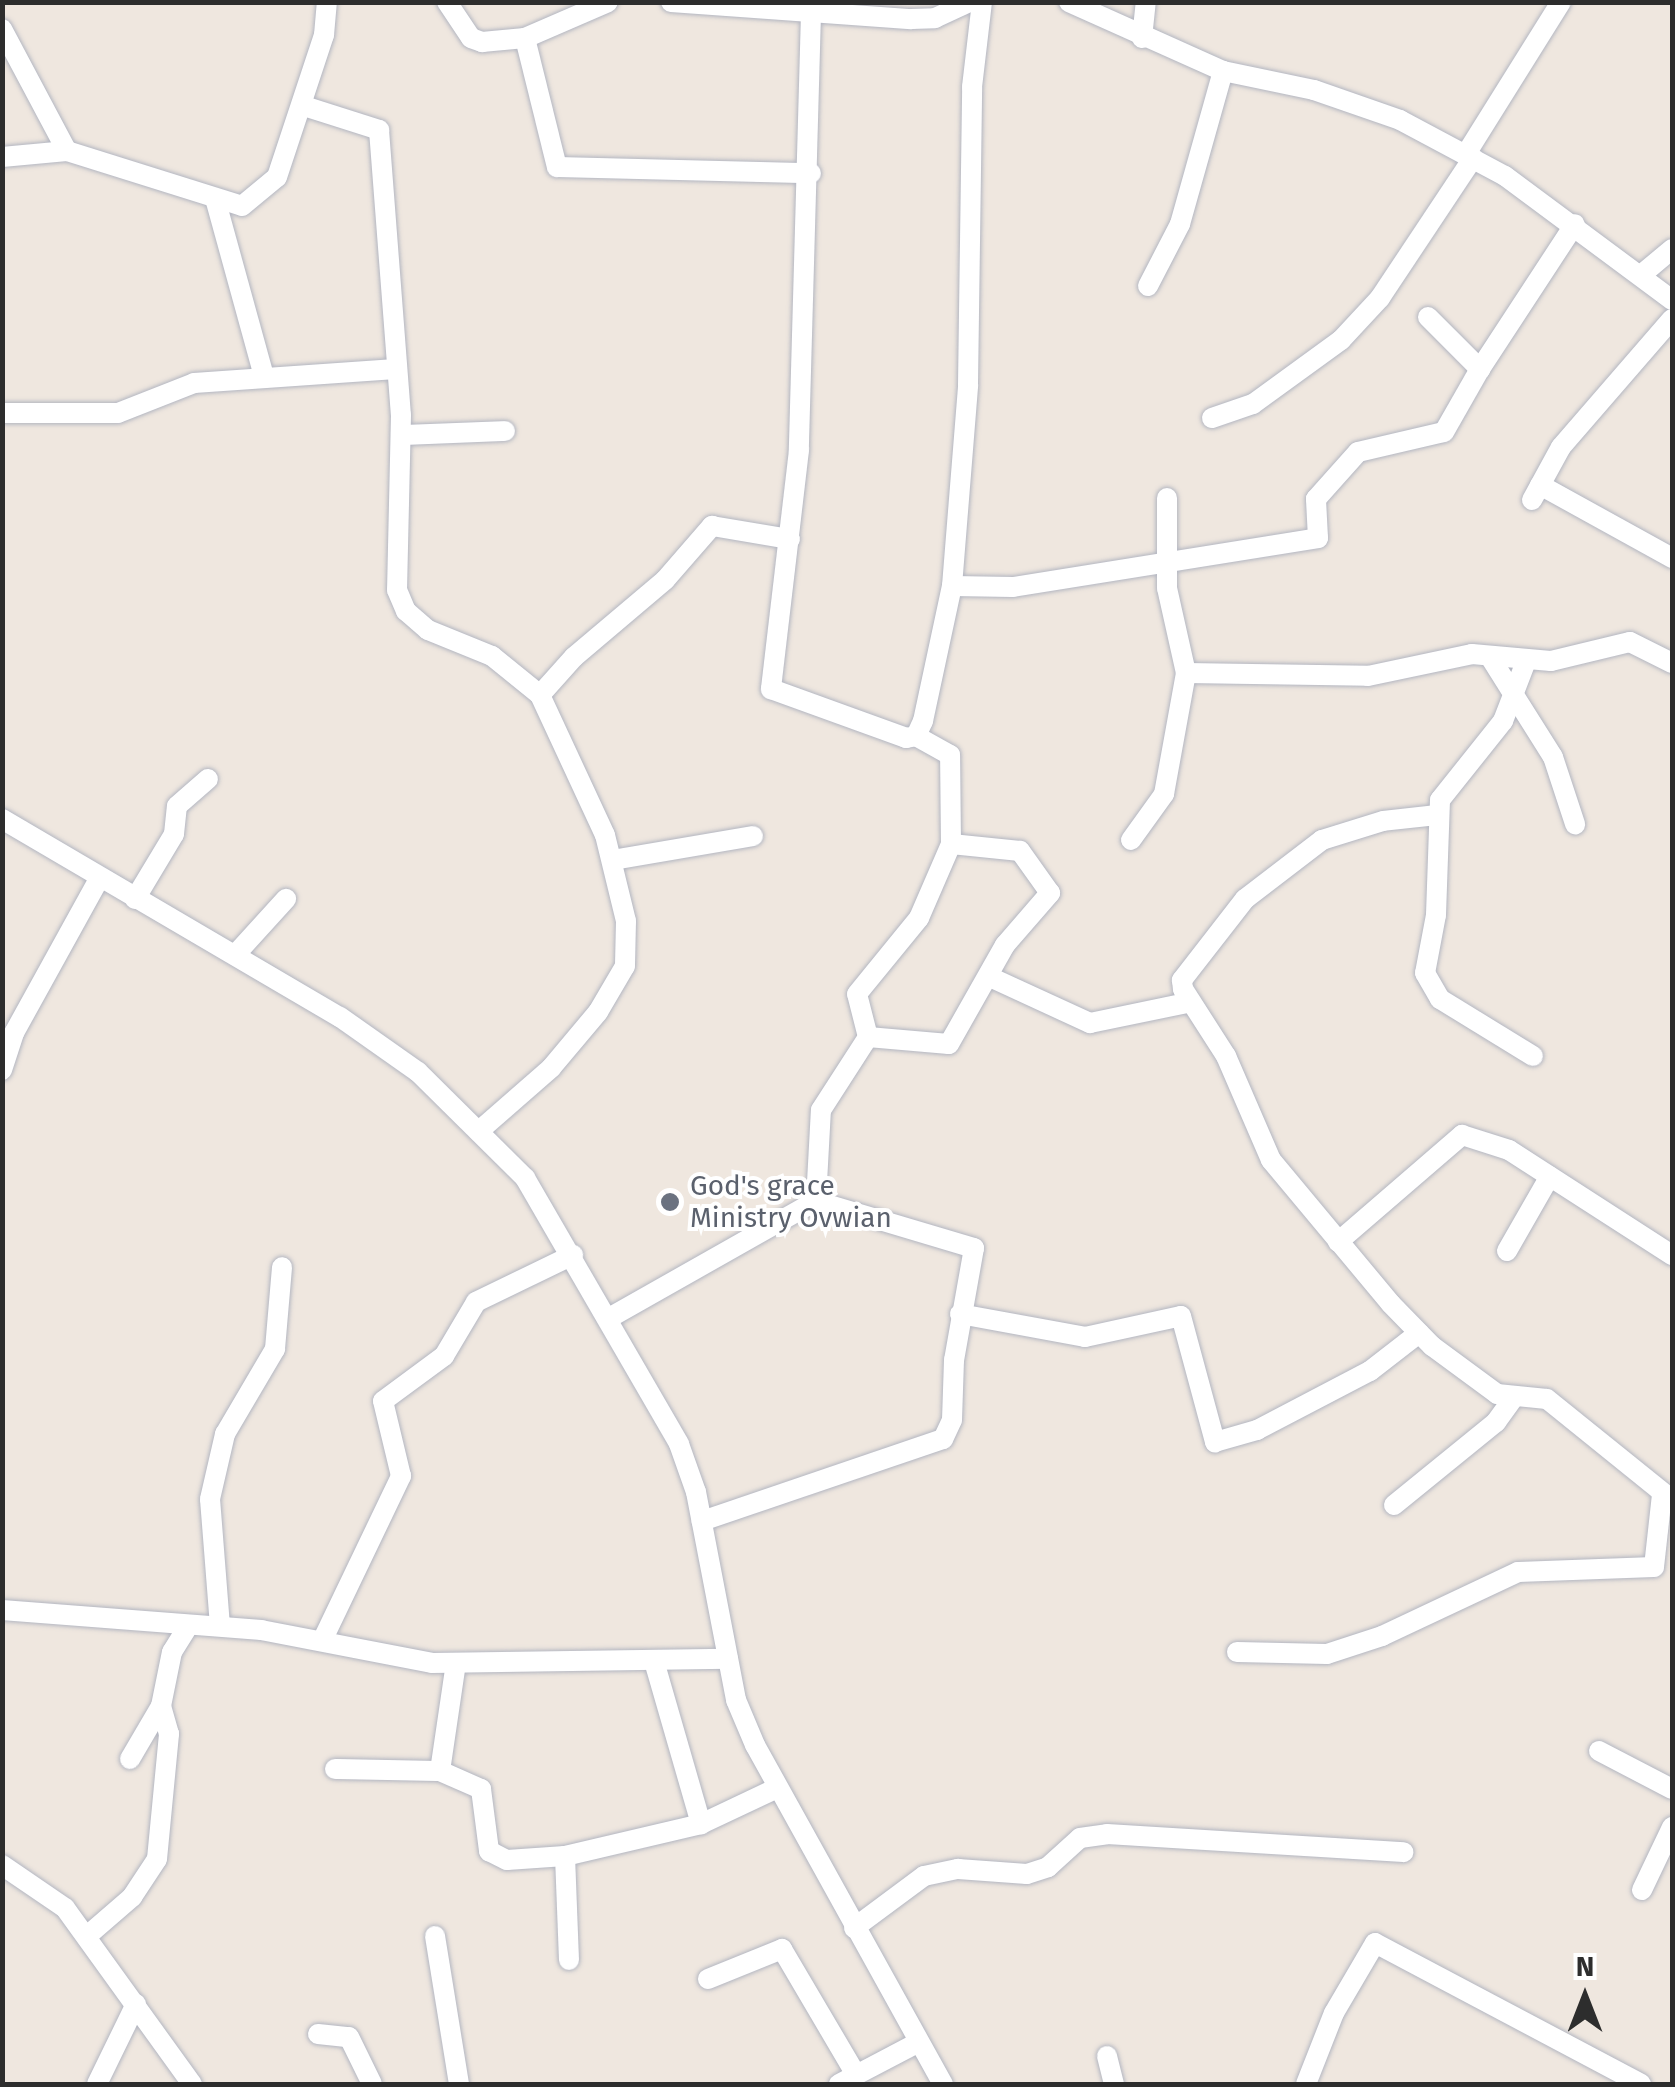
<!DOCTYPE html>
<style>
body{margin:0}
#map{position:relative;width:1675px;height:2087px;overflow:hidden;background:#efe7df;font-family:"Fira Sans",sans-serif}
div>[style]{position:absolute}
.roads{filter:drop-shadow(0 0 2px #b3b6c1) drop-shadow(0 0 2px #b3b6c1)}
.minor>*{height:20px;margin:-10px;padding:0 10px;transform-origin:10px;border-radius:10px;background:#fff}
.dots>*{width:28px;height:28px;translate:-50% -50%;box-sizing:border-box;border:5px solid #fff;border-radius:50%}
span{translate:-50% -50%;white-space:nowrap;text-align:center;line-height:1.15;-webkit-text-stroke:8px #fff;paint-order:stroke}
.worship-label{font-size:28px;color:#5b616d}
.left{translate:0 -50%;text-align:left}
.frame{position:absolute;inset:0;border:5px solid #2d2d2d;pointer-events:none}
.north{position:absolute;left:1535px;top:1947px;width:100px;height:100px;-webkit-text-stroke:8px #fff;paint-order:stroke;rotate:0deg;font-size:28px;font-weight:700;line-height:40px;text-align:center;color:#2d2d2d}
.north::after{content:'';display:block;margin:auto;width:35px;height:45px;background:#2d2d2d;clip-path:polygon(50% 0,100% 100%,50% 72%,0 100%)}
</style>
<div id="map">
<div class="roads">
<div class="minor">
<div style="left:447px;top:2px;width:43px;rotate:56.3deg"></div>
<div style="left:471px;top:38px;width:12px;rotate:20deg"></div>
<div style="left:482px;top:42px;width:43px;rotate:-5.3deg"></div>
<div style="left:525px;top:38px;width:90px;rotate:-23.4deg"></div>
<div style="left:671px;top:2px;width:241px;rotate:4.1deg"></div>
<div style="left:911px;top:19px;width:24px;rotate:-2deg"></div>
<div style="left:935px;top:18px;width:38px;rotate:-25deg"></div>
<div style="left:1069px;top:2px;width:169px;rotate:24.1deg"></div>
<div style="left:1223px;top:71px;width:93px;rotate:11.8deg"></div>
<div style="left:1314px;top:90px;width:91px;rotate:19.2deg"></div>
<div style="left:1400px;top:120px;width:119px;rotate:28.1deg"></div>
<div style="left:1505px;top:176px;width:208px;rotate:36.6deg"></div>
<div style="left:811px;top:13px;width:437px;rotate:91.6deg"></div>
<div style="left:799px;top:450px;width:241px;rotate:96.7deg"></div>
<div style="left:771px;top:689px;width:144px;rotate:19.9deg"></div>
<div style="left:906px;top:738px;width:10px;rotate:-11deg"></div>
<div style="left:916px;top:736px;width:17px;rotate:-65deg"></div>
<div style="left:923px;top:721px;width:138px;rotate:-77.9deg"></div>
<div style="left:952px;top:586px;width:202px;rotate:-85.4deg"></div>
<div style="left:968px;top:385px;width:298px;rotate:-89.2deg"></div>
<div style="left:972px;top:87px;width:86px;rotate:-83.3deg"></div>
<div style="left:2px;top:29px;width:138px;rotate:62deg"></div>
<div style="left:525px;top:38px;width:133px;rotate:76.1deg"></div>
<div style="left:557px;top:167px;width:254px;rotate:1.4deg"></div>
<div style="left:1142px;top:38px;width:36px;rotate:-84deg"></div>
<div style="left:304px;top:106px;width:79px;rotate:17.7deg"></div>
<div style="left:379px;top:130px;width:286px;rotate:85.6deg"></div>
<div style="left:401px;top:415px;width:175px;rotate:91.3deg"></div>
<div style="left:397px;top:590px;width:23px;rotate:67deg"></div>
<div style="left:406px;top:611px;width:29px;rotate:41deg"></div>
<div style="left:428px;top:630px;width:69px;rotate:22.1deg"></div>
<div style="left:492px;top:656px;width:62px;rotate:39.1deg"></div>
<div style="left:540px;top:695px;width:154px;rotate:65.1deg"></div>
<div style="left:605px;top:835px;width:89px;rotate:76.3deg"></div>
<div style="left:626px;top:921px;width:45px;rotate:91.3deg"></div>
<div style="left:625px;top:966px;width:53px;rotate:120.4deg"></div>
<div style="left:598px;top:1012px;width:73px;rotate:130deg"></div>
<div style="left:551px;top:1068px;width:96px;rotate:138.8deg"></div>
<div style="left:1466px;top:154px;width:179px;rotate:-58deg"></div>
<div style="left:2px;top:157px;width:65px;rotate:-5.3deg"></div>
<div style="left:67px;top:151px;width:183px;rotate:17.4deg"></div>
<div style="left:242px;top:206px;width:45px;rotate:-39.6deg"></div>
<div style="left:277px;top:177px;width:150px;rotate:-71.7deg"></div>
<div style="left:324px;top:35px;width:33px;rotate:-85deg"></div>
<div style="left:216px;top:202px;width:177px;rotate:74.6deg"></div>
<div style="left:1641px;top:275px;width:40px;rotate:-40deg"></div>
<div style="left:1148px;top:286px;width:70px;rotate:-62.7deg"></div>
<div style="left:1180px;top:224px;width:159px;rotate:-74.3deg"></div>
<div style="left:1428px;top:317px;width:74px;rotate:45deg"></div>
<div style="left:1480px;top:369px;width:173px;rotate:-56.8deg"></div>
<div style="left:2px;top:413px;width:116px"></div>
<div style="left:118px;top:413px;width:82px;rotate:-21.5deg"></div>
<div style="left:194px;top:383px;width:202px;rotate:-4deg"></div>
<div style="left:1212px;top:418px;width:43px;rotate:-18.9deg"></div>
<div style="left:1253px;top:404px;width:109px;rotate:-36deg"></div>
<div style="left:1341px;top:340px;width:57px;rotate:-47.1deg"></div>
<div style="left:1380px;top:298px;width:168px;rotate:-56.4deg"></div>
<div style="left:401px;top:435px;width:104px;rotate:-2.2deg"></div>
<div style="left:1540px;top:485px;width:151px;rotate:28.9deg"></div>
<div style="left:1532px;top:500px;width:60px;rotate:-61.3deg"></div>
<div style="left:1561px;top:447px;width:169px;rotate:-49.1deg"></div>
<div style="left:952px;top:586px;width:61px;rotate:0.9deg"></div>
<div style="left:1013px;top:587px;width:309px;rotate:-9.1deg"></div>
<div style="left:1318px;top:538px;width:39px;rotate:-93deg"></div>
<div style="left:1316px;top:499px;width:63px;rotate:-48.2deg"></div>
<div style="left:1358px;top:452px;width:88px;rotate:-13.1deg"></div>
<div style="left:1444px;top:432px;width:73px;rotate:-60.3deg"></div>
<div style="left:1490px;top:657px;width:118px;rotate:57.8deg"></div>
<div style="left:1553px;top:757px;width:71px;rotate:71.8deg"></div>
<div style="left:1525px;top:664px;width:61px;rotate:111.1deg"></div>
<div style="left:1503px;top:721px;width:101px;rotate:128.6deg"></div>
<div style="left:1440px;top:800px;width:115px;rotate:92deg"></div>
<div style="left:1436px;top:915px;width:59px;rotate:100.7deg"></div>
<div style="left:1425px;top:973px;width:30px;rotate:60deg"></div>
<div style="left:1440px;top:999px;width:109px;rotate:31.5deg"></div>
<div style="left:1186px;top:673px;width:182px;rotate:0.9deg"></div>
<div style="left:1368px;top:676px;width:106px;rotate:-11.9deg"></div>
<div style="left:1472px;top:654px;width:79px;rotate:5.1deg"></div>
<div style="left:1551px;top:661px;width:81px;rotate:-13.5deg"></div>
<div style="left:1630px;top:642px;width:47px;rotate:26.6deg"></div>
<div style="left:540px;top:695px;width:51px;rotate:-48.2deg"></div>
<div style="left:574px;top:657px;width:119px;rotate:-40.2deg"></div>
<div style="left:665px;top:580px;width:72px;rotate:-49deg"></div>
<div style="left:712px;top:526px;width:79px;rotate:9.5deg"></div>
<div style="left:1437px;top:815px;width:54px;rotate:173.7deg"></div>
<div style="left:1383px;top:821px;width:64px;rotate:162.7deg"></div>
<div style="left:1322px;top:840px;width:97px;rotate:142.5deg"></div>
<div style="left:1245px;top:899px;width:103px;rotate:127.9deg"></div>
<div style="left:1182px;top:980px;width:9px;rotate:84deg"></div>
<div style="left:1183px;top:989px;width:80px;rotate:57.3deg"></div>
<div style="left:1226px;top:1056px;width:113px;rotate:66.6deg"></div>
<div style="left:1271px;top:1160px;width:187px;rotate:50.2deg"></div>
<div style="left:1391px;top:1304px;width:59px;rotate:45.7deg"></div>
<div style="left:1432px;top:1346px;width:81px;rotate:36.4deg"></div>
<div style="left:1497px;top:1394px;width:50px;rotate:5.7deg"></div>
<div style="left:1547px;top:1399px;width:161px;rotate:38.9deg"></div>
<div style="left:2px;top:819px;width:392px;rotate:30.4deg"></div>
<div style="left:340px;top:1017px;width:95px;rotate:35.2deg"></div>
<div style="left:418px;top:1072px;width:151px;rotate:44.7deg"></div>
<div style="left:525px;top:1178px;width:307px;rotate:59.9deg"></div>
<div style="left:679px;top:1444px;width:51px;rotate:70.5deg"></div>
<div style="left:696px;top:1492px;width:212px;rotate:79.1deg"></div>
<div style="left:736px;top:1700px;width:49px;rotate:67.1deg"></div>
<div style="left:755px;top:1745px;width:388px;rotate:61deg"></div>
<div style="left:1131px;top:840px;width:57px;rotate:-54.3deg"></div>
<div style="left:1164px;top:794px;width:123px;rotate:-79.7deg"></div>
<div style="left:1186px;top:673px;width:87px;rotate:-102.6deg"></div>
<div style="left:1167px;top:588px;width:90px;rotate:-90deg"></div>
<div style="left:613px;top:860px;width:142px;rotate:-9.7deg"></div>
<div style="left:135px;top:899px;width:76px;rotate:-59deg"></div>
<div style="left:174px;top:834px;width:28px;rotate:-84deg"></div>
<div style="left:177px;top:806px;width:41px;rotate:-41.1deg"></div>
<div style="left:235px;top:955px;width:76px;rotate:-47.7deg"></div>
<div style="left:992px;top:978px;width:108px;rotate:24.7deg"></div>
<div style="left:1090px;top:1023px;width:103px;rotate:-11.7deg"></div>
<div style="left:868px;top:1037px;width:81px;rotate:4.9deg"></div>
<div style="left:949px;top:1044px;width:114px;rotate:-60.5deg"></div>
<div style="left:1005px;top:945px;width:69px;rotate:-49.1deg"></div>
<div style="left:1050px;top:893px;width:52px;rotate:-125.5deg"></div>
<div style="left:1020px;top:851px;width:69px;rotate:-174.2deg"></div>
<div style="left:2px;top:1070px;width:39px;rotate:-72deg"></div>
<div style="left:14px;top:1033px;width:176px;rotate:-61.1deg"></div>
<div style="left:816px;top:1201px;width:91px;rotate:-86.9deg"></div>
<div style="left:821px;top:1110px;width:87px;rotate:-57.2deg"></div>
<div style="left:868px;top:1037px;width:44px;rotate:-104.3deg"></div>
<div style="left:857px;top:994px;width:98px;rotate:-50.8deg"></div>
<div style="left:919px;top:918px;width:81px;rotate:-66.6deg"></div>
<div style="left:951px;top:844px;width:89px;rotate:-90.6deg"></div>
<div style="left:950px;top:755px;width:39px;rotate:-151deg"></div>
<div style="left:1338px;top:1242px;width:164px;rotate:-40.8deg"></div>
<div style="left:1462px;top:1135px;width:49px;rotate:17.7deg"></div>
<div style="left:1509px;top:1150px;width:194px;rotate:32.8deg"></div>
<div style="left:1507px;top:1251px;width:86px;rotate:-60.2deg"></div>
<div style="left:960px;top:1314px;width:127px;rotate:10.4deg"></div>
<div style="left:1085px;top:1337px;width:98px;rotate:-12.3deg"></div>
<div style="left:1181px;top:1316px;width:131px;rotate:74.9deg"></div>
<div style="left:1215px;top:1442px;width:44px;rotate:-15.9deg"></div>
<div style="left:1257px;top:1430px;width:127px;rotate:-27.6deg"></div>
<div style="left:1370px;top:1371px;width:62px;rotate:-37.8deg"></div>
<div style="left:609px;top:1318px;width:238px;rotate:-29.5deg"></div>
<div style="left:816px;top:1201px;width:165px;rotate:16.6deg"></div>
<div style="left:974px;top:1248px;width:114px;rotate:100.1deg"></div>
<div style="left:954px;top:1360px;width:60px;rotate:91.9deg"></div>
<div style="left:952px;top:1420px;width:21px;rotate:115deg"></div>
<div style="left:943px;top:1439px;width:255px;rotate:161.2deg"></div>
<div style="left:1394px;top:1505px;width:132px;rotate:-39.1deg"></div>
<div style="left:1496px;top:1422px;width:31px;rotate:-54deg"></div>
<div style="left:2px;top:1610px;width:260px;rotate:4.4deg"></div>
<div style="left:261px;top:1630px;width:174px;rotate:10.9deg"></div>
<div style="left:432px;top:1663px;width:296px;rotate:-0.8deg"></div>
<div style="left:220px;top:1626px;width:127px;rotate:-94.5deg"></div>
<div style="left:210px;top:1499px;width:67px;rotate:-77deg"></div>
<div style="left:225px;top:1434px;width:99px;rotate:-59.5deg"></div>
<div style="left:275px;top:1349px;width:82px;rotate:-85.1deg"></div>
<div style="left:323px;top:1639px;width:181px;rotate:-64.4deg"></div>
<div style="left:401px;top:1476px;width:77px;rotate:-103.5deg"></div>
<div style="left:383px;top:1401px;width:76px;rotate:-36.4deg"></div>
<div style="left:444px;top:1356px;width:63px;rotate:-59.3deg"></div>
<div style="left:476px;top:1302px;width:108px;rotate:-25.9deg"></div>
<div style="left:1237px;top:1652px;width:90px;rotate:1.3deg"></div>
<div style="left:1327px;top:1654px;width:58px;rotate:-18.1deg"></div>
<div style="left:1382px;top:1636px;width:150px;rotate:-25.2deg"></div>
<div style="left:1518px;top:1572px;width:136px;rotate:-2.1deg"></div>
<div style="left:1654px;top:1567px;width:73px;rotate:-83.7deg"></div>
<div style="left:654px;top:1661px;width:170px;rotate:73.9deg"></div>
<div style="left:1599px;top:1751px;width:82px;rotate:27.5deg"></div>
<div style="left:130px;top:1759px;width:61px;rotate:-59.7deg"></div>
<div style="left:335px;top:1769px;width:105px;rotate:1.1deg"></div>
<div style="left:440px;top:1771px;width:109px;rotate:-81.6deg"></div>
<div style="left:440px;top:1771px;width:45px;rotate:23.7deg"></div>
<div style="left:481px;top:1789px;width:63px;rotate:82.6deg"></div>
<div style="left:489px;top:1851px;width:20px;rotate:27deg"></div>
<div style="left:507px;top:1860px;width:58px;rotate:-3.9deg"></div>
<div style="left:565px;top:1856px;width:140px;rotate:-13.2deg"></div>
<div style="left:701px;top:1824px;width:84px;rotate:-25.3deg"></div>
<div style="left:565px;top:1856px;width:104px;rotate:87.8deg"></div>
<div style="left:2px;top:1865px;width:76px;rotate:34.3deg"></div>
<div style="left:65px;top:1908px;width:217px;rotate:54.2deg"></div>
<div style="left:1642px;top:1890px;width:70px;rotate:-64.5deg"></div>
<div style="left:854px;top:1928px;width:87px;rotate:-36.6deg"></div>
<div style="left:924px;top:1876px;width:35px;rotate:-12deg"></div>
<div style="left:958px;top:1869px;width:69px;rotate:4.1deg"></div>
<div style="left:1027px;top:1874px;width:22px;rotate:-18deg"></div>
<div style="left:1048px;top:1867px;width:43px;rotate:-42.2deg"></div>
<div style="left:1080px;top:1838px;width:27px;rotate:-8deg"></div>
<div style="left:1107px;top:1834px;width:297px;rotate:3.5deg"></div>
<div style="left:87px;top:1936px;width:60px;rotate:-40.9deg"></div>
<div style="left:132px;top:1897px;width:45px;rotate:-56.7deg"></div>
<div style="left:157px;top:1859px;width:126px;rotate:-84.5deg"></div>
<div style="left:169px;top:1734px;width:29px;rotate:-106deg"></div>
<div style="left:161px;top:1706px;width:55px;rotate:-78.5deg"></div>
<div style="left:172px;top:1652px;width:31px;rotate:-58deg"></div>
<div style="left:435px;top:1936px;width:150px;rotate:80.8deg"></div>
<div style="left:708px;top:1979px;width:80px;rotate:-22.1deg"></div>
<div style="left:782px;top:1949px;width:144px;rotate:59.5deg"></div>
<div style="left:318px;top:2034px;width:31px;rotate:6deg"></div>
<div style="left:349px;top:2037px;width:52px;rotate:63.9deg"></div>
<div style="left:1107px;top:2056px;width:29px;rotate:76deg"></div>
<div style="left:97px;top:2084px;width:89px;rotate:-64deg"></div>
<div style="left:839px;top:2084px;width:88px;rotate:-27.7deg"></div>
<div style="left:1306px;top:2084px;width:76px;rotate:-68.5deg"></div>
<div style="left:1334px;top:2013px;width:81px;rotate:-59.6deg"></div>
<div style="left:1375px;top:1943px;width:301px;rotate:27.9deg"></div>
</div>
</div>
<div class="dots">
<div style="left:670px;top:1202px;background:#6b7280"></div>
</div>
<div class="worship-label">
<span class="left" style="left:690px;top:1202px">God's grace<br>Ministry Ovwian</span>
</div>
<div class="frame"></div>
<div class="north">N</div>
</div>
